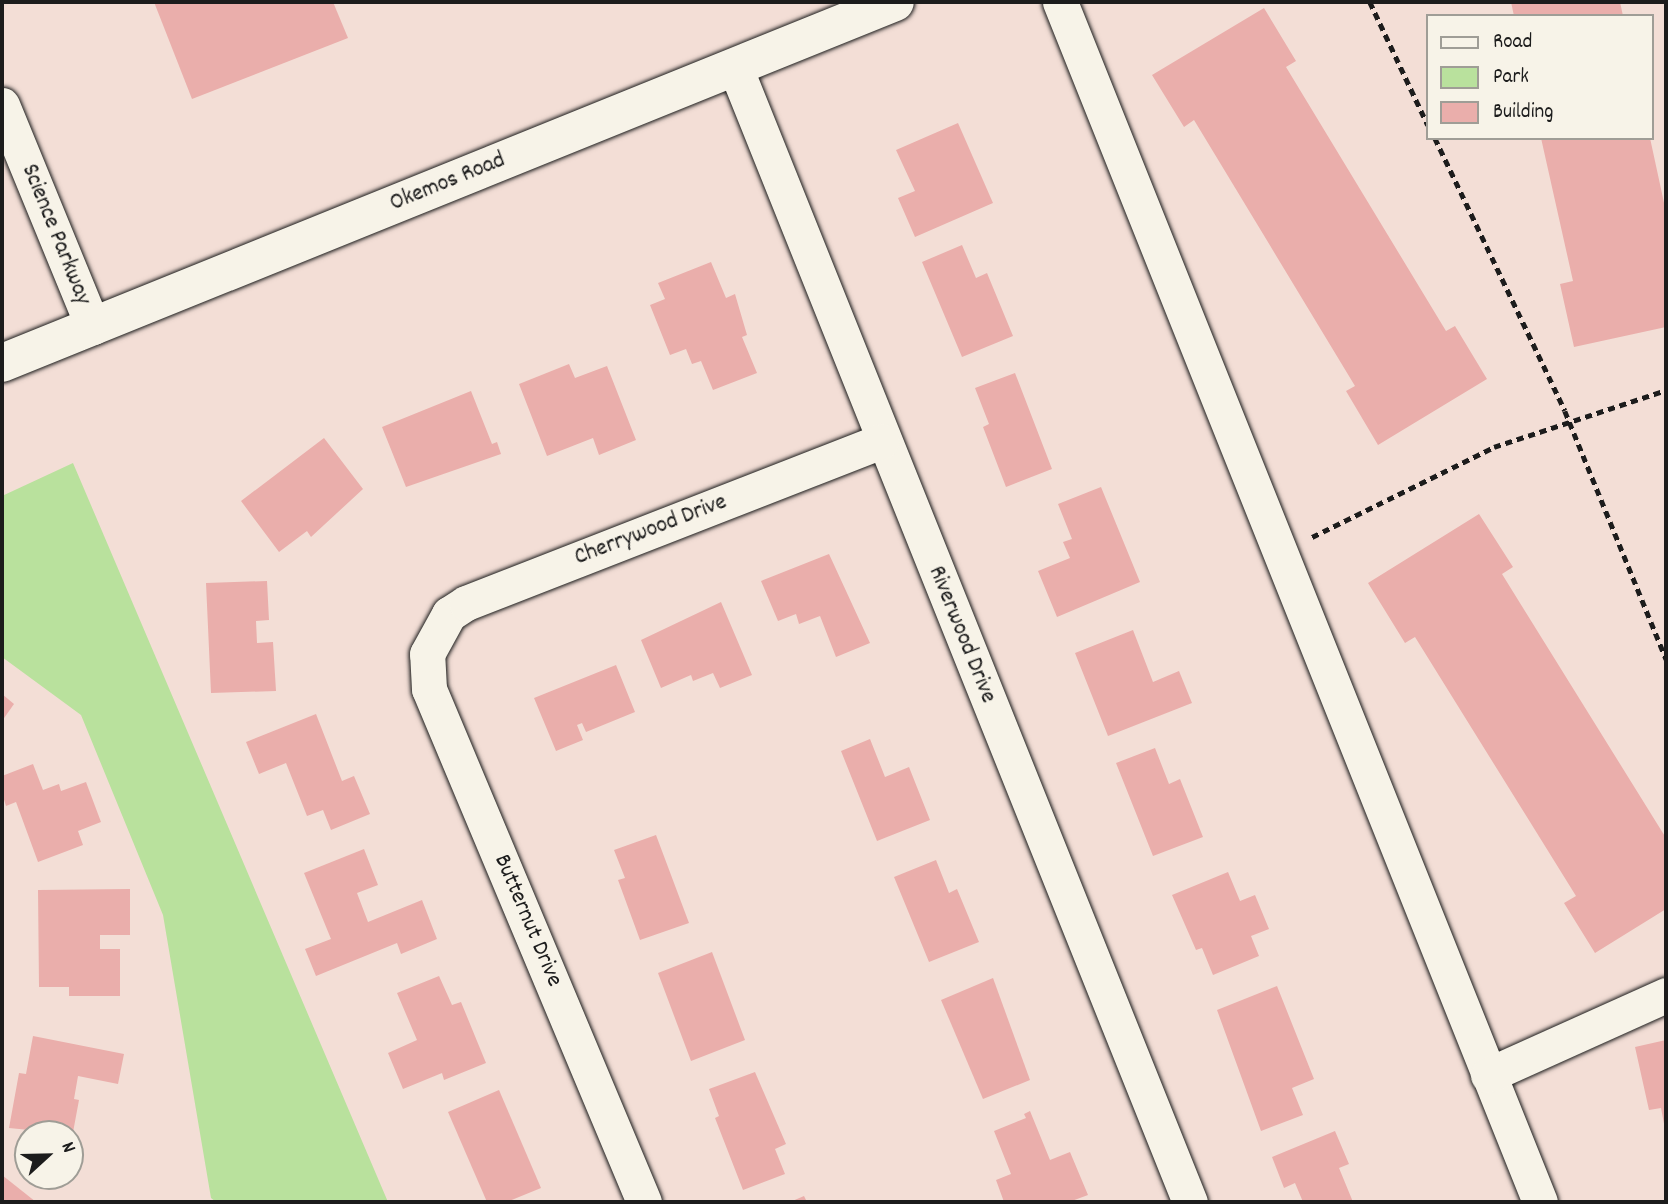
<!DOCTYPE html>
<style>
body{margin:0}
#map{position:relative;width:1668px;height:1204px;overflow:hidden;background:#f3ded6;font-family:Dekko,sans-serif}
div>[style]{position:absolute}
.green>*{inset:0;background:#b9e19d}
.building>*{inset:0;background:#eaaeab}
.path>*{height:4.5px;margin-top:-2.25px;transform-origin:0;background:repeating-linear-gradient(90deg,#1c1c1c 0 7px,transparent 0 12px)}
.roads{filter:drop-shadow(0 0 2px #1c1c1c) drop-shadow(0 0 2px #1c1c1c)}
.minor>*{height:35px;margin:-17.5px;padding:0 17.5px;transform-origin:17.5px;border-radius:17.5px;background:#f7f3e8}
.major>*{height:38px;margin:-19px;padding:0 19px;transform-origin:19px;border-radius:19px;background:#f7f3e8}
span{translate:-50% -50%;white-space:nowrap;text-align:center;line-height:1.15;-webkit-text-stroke:6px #f7f3e8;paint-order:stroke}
.street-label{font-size:24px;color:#1c1c1c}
.frame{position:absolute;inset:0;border:4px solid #1c1c1c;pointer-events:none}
.legend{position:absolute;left:1426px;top:14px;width:228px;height:126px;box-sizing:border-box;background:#f7f3e8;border:2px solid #9f9d96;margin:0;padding:9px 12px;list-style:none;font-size:21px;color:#1c1c1c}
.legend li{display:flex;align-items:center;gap:14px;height:35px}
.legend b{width:35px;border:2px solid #9f9d96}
.north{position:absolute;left:14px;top:1120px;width:70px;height:70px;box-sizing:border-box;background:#f7f3e8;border:2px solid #9f9d96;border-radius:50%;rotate:68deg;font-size:19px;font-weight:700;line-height:28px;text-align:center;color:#1c1c1c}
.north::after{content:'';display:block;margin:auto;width:24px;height:32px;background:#1c1c1c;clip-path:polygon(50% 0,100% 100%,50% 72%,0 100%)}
</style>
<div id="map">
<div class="green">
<div style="clip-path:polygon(73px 463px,388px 1202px,216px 1202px,211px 1198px,163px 915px,81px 715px,2px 657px,2px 496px)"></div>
</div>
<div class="building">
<div style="clip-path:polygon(154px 2px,333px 2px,348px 38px,192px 99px)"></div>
<div style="clip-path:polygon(1511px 2px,1620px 2px,1623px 16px,1514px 16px)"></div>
<div style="clip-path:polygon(1264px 8px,1296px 61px,1286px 67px,1446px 331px,1455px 326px,1487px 379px,1378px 445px,1346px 391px,1355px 386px,1194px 120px,1184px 127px,1152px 75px)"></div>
<div style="clip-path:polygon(958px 123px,993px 203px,915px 237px,898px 198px,915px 191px,896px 150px)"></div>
<div style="clip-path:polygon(1541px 138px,1650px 138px,1666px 212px,1666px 327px,1574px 347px,1560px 284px,1573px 281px)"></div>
<div style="clip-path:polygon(962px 245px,976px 278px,987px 273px,1013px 336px,962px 357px,922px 262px)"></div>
<div style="clip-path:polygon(711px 262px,726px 298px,735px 294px,747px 335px,742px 337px,757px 373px,713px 390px,701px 361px,692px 364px,686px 349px,670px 355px,650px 305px,665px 299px,658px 283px)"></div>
<div style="clip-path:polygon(569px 364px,575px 378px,607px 366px,636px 440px,599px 455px,593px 438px,547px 456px,519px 384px)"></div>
<div style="clip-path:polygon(1015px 373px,1052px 469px,1006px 487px,983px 427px,989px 424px,975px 388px)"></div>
<div style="clip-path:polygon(471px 391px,492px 444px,497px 442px,501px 454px,406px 487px,382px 427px)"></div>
<div style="clip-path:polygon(324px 438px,363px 489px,311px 537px,307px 531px,279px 552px,241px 501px)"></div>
<div style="clip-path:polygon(1101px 487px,1140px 582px,1057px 617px,1038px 571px,1070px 558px,1063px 542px,1072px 539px,1058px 504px)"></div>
<div style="clip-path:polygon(1479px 514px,1513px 567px,1502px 574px,1666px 838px,1666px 909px,1595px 953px,1564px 903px,1576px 896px,1415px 637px,1405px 643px,1368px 583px)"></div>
<div style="clip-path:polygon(829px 554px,870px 643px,836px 657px,820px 616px,799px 624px,796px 614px,778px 621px,761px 581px)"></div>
<div style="clip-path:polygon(267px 581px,269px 620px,256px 621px,257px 643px,273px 642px,276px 691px,211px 693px,206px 583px)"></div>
<div style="clip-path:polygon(721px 602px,752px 675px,720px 688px,713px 673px,693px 681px,691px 675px,661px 688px,641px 640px)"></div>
<div style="clip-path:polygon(1133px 630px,1153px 682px,1179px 671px,1192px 703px,1108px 736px,1075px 653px)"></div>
<div style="clip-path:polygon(616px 665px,635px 712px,586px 732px,582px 723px,577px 725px,583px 740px,556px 751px,534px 698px)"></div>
<div style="clip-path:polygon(2px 694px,14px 704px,2px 721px)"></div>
<div style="clip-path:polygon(316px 714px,342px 781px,354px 776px,370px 814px,331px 830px,323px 810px,307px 816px,286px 763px,259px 774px,246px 742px)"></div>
<div style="clip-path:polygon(870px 739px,885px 777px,909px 767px,930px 820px,877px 841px,841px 751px)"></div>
<div style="clip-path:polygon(1155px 748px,1169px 784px,1180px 779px,1203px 837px,1153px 856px,1116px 763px)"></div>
<div style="clip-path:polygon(33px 764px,43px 790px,59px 784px,61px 791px,86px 782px,101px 822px,78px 831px,83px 845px,38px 862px,16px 802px,6px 806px,2px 793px,2px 776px)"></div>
<div style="clip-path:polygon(656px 835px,689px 923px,640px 940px,618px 880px,625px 878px,614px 850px)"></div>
<div style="clip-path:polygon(364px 849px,378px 885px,357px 893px,368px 922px,422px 900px,437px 939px,401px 954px,397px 943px,316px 976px,305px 949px,331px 939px,304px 873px)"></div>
<div style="clip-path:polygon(936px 860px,949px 893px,957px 889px,979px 942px,929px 962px,894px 877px)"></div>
<div style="clip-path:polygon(1228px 872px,1240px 901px,1255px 895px,1269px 929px,1251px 936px,1259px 956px,1213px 975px,1202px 948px,1196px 950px,1172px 895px)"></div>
<div style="clip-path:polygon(130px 889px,130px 935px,100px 935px,100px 949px,120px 949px,120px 996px,69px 996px,69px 987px,39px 987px,38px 890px)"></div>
<div style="clip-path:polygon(712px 952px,745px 1040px,691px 1061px,658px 973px)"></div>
<div style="clip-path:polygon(439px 976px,452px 1005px,461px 1002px,486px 1063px,444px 1080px,442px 1073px,403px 1089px,388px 1053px,417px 1040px,397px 993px)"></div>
<div style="clip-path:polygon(993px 978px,1030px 1080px,983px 1099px,941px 1000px)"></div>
<div style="clip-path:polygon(1277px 986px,1314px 1079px,1292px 1088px,1303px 1115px,1261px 1131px,1217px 1010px)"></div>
<div style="clip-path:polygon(33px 1036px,124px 1054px,118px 1084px,78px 1076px,74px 1099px,79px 1100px,71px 1143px,70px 1134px,9px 1128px,19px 1073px,26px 1074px)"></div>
<div style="clip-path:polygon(1666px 1040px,1666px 1129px,1665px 1129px,1661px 1108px,1649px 1110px,1635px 1047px)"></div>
<div style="clip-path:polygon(755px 1072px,786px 1144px,775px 1149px,785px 1174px,743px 1190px,715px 1118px,719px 1116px,709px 1089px)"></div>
<div style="clip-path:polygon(499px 1090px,541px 1188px,507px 1202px,487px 1202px,448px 1112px)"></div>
<div style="clip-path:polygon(1030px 1111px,1050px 1160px,1070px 1152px,1088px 1195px,1069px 1202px,1004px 1202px,996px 1180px,1011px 1174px,994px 1131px,1026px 1118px,1024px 1114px)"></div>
<div style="clip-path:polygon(1335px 1131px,1349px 1164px,1339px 1168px,1353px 1202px,1303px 1202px,1295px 1183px,1284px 1188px,1272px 1157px)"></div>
<div style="clip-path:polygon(2px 1175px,36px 1202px,2px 1202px)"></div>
<div style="clip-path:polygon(804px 1196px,807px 1202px,790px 1202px)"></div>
</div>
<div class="path">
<div style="left:1370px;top:2px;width:136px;rotate:64.8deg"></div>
<div style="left:1435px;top:138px;width:302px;rotate:64.5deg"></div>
<div style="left:1565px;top:411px;width:268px;rotate:67.8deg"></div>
<div style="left:1312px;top:537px;width:203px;rotate:-26.3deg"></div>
<div style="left:1494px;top:447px;width:181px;rotate:-18.3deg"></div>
</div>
<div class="roads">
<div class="minor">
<div style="left:1060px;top:2px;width:1292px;rotate:68.2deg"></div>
<div style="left:735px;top:67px;width:1223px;rotate:68.16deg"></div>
<div style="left:2px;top:105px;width:240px;rotate:67.7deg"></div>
<div style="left:1488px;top:1075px;width:195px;rotate:-24.2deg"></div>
<div style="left:644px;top:1202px;width:556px;rotate:-112.74deg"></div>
<div style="left:429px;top:689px;width:35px;rotate:-93deg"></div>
<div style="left:427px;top:654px;width:46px;rotate:-61.2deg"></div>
<div style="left:449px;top:614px;width:20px;rotate:-33deg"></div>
<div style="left:466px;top:603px;width:446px;rotate:-21.3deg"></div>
</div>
<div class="major">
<div style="left:2px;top:363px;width:963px;rotate:-22.01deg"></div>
</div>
</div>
<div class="street-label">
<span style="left:448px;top:183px;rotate:-22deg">Okemos Road</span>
<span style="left:55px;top:235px;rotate:68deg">Science Parkway</span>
<span style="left:651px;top:531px;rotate:-21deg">Cherrywood Drive</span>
<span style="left:961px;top:635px;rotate:68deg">Riverwood Drive</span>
<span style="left:527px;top:921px;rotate:67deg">Butternut Drive</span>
</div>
<div class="frame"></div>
<ul class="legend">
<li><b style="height:9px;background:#f7f3e8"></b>Road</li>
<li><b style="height:19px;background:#b9e19d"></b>Park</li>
<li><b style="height:19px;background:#eaaeab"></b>Building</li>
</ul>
<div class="north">N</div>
</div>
